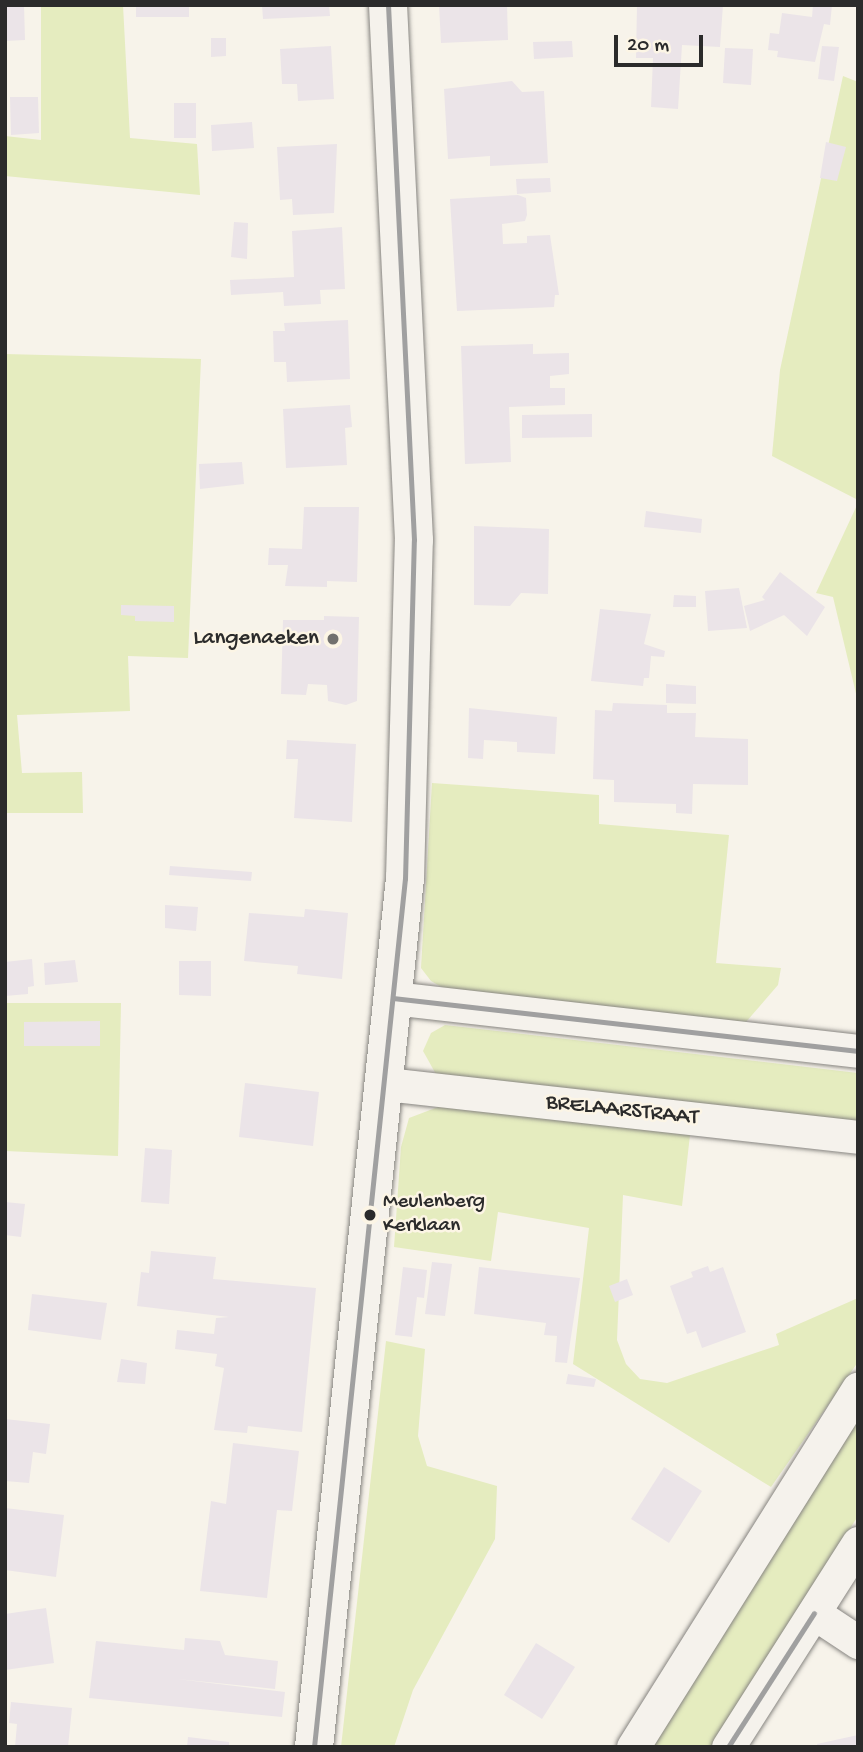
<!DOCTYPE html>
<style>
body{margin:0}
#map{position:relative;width:863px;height:1752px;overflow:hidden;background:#f7f3ea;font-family:"Gochi Hand",sans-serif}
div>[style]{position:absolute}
.green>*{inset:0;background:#e5ecbf}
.building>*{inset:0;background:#ebe4e8}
.roads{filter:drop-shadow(0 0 2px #878581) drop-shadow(0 0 2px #878581)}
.street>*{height:33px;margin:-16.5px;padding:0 16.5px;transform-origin:16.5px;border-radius:16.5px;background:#f5f2ec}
.secondary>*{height:38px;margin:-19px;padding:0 19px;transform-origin:19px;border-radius:19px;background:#f5f2ec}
.bus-1>*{height:5px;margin:-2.5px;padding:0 2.5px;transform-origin:2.5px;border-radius:2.5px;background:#a0a0a0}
.dots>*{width:19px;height:19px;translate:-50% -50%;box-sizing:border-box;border:4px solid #fcf5e5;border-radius:50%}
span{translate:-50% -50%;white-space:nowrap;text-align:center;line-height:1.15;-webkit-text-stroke:5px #fcf5e5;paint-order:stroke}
.bus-label{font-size:21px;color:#2b2b2b}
.left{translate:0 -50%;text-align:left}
.poi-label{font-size:23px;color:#2b2b2b}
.right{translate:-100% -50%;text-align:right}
.street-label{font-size:23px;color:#2b2b2b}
.frame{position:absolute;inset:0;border:7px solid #2b2b2b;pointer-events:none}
.scale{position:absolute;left:614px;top:35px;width:89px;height:32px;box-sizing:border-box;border:4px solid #2b2b2b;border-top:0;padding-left:9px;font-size:21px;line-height:24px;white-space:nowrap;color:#2b2b2b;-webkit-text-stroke:5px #fcf5e5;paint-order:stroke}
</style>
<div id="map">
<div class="green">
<div style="clip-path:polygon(41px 5px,123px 5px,130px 138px,197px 144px,200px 195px,5px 176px,5px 136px,41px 140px)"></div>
<div style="clip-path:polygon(843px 76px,858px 82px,858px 500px,772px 456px,780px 370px)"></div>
<div style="clip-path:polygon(5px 354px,201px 359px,188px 658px,128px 656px,130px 711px,17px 715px,22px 773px,82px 772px,83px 813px,5px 813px)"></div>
<div style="clip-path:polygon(858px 503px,858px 702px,833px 597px,816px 593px)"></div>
<div style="clip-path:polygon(432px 783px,599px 795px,599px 824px,729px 835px,716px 963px,781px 968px,778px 985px,746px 1022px,452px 993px,431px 981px,421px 968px)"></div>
<div style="clip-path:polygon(5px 1003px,121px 1003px,118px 1156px,5px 1151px)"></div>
<div style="clip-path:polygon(445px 1025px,858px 1073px,858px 1125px,437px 1076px,423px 1051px,431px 1033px)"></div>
<div style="clip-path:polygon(446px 1104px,690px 1135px,682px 1206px,623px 1195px,617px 1340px,626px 1364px,640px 1379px,667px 1383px,779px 1345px,776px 1334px,858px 1298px,858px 1362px,771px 1487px,573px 1364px,589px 1228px,498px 1212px,491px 1261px,394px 1247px,401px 1147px,409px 1118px)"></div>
<div style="clip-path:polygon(386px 1341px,425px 1349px,418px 1436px,427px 1466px,497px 1486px,495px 1539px,413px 1690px,394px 1747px,341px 1747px)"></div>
<div style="clip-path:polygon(858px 1420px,858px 1516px,712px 1747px,647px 1747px)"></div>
</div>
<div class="building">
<div style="clip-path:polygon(5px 5px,24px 5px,25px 40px,5px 41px)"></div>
<div style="clip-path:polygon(136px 5px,189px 5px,189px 17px,136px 17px)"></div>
<div style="clip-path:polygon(262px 5px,329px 5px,330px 16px,263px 19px)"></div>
<div style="clip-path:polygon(439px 5px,507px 5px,508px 40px,441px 43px)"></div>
<div style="clip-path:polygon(637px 5px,723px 5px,720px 47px,682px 45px,678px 109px,651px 107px,653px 58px,636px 58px)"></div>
<div style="clip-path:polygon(813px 5px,832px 5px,830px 25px,824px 24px,815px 62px,777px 57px,778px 51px,768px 50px,770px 33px,779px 34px,782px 13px,812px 17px)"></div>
<div style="clip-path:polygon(211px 38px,226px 38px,226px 56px,211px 57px)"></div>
<div style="clip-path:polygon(572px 41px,573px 57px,534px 59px,533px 42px)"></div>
<div style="clip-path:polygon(331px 46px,334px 99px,298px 101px,297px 84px,282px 84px,280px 49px)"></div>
<div style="clip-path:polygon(822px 46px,839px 47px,834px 81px,818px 79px)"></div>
<div style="clip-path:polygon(725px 48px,753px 49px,751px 85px,723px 83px)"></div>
<div style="clip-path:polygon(512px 81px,522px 92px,544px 91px,548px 163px,490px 166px,490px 156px,448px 159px,444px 89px)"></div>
<div style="clip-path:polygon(10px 97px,38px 97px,39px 133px,11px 135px)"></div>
<div style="clip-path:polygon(174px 103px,196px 103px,196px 138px,174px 138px)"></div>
<div style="clip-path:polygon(252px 122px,254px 148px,212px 151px,211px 125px)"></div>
<div style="clip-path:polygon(826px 142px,846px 147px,837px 181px,820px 178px)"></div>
<div style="clip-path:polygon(337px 144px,334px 213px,293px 215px,292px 199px,280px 200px,277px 147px)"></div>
<div style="clip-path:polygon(550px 178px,551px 192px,517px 194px,516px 179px)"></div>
<div style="clip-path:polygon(518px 195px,526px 198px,527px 215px,525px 221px,502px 224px,503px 244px,527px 243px,527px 236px,550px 235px,559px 295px,555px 295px,554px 307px,457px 311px,450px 199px)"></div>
<div style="clip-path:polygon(234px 222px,248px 223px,247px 259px,231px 257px)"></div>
<div style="clip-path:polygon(342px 227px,345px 289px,320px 290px,321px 304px,284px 306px,283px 292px,231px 295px,230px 280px,294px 277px,292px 231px)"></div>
<div style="clip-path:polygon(348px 320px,350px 379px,287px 382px,286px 362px,274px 362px,273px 331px,285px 331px,284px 323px)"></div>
<div style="clip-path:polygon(533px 344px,533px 354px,569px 353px,569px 374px,550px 376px,550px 388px,565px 388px,565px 405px,509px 407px,511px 462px,465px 464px,461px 346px)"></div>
<div style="clip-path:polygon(350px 405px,352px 427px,345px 428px,347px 465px,286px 468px,283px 409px)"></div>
<div style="clip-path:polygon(592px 414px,592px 437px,522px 438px,522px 415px)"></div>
<div style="clip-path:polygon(242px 462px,244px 484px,200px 489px,199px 464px)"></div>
<div style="clip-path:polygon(304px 507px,359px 507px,357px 582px,327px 581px,327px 587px,285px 586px,288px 565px,268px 565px,269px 548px,302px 549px)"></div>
<div style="clip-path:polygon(646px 511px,702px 519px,701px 533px,644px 527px)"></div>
<div style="clip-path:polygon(474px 526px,549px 529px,548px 594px,521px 593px,510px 606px,474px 605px)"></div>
<div style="clip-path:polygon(780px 572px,825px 607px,807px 636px,784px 615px,750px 631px,744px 606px,765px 600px,762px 597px)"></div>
<div style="clip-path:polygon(739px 588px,747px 628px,708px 631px,705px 591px)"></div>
<div style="clip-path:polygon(674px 595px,696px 596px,696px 607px,673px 607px)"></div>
<div style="clip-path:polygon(121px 605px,174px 606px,174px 622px,135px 621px,135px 616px,121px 615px)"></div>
<div style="clip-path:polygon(600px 609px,651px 614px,644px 644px,665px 651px,664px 657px,651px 656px,649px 678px,644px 678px,643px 686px,591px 681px)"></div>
<div style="clip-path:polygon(324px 616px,359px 617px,357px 701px,346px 705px,328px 701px,327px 685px,308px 684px,306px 695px,281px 694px,283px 620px,324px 620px)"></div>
<div style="clip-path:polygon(666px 684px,696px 686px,696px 704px,666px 703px)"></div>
<div style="clip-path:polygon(613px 703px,667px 705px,667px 713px,696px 713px,695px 737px,748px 739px,748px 785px,693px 784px,692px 814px,676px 813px,676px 804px,614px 802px,614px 780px,593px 779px,595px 710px,612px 711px)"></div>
<div style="clip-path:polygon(469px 708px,557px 717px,555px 754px,517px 752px,517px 742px,484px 740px,483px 759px,468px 758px)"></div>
<div style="clip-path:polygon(287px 740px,356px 744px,352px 822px,294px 818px,298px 759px,286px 759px)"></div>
<div style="clip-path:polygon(170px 866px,252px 872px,251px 881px,169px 875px)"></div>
<div style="clip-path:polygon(165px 905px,198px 907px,196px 931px,165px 928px)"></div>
<div style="clip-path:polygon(305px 909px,348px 913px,342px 979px,297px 974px,298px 966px,244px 961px,249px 913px,304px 917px)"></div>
<div style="clip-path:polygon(32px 959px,34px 986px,28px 987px,28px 994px,5px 996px,5px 962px)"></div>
<div style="clip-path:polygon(75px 960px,78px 982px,45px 985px,44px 963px)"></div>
<div style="clip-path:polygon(179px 961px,211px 961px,211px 996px,179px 995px)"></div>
<div style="clip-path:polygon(100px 1021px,100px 1046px,24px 1046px,24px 1022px)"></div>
<div style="clip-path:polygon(245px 1083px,319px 1092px,313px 1146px,239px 1137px)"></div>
<div style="clip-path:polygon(145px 1148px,172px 1150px,169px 1204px,141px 1202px)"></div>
<div style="clip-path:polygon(5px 1202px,25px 1204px,21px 1237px,5px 1235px)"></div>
<div style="clip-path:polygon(151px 1251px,216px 1257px,213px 1279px,316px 1288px,302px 1432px,248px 1426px,247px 1433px,214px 1430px,224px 1368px,215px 1366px,217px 1354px,175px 1349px,177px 1330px,214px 1334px,216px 1318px,229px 1317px,137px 1306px,141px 1272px,149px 1273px)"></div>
<div style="clip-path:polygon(432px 1262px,452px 1264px,445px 1316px,425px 1314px)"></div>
<div style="clip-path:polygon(708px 1266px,710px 1272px,723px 1267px,746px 1332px,702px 1348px,696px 1331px,687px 1334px,670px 1286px,693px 1277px,691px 1272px)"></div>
<div style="clip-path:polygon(403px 1267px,427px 1270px,424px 1298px,417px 1297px,412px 1337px,395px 1335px)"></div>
<div style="clip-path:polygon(479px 1267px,580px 1278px,567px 1363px,555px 1362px,557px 1336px,544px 1335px,546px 1323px,474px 1314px)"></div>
<div style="clip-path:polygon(627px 1279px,633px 1295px,615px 1302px,609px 1286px)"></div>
<div style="clip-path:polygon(32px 1294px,107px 1303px,101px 1340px,28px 1330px)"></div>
<div style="clip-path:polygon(121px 1359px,147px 1363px,145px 1384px,117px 1382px)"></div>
<div style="clip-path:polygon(568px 1374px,596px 1379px,594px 1387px,566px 1384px)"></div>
<div style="clip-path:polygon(5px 1419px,50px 1424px,46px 1454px,33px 1452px,29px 1483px,5px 1481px)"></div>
<div style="clip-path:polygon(233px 1443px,299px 1451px,292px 1511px,277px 1510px,267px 1598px,200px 1591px,211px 1501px,226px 1504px)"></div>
<div style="clip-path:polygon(664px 1467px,702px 1491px,669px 1543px,631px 1519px)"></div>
<div style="clip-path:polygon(5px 1508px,64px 1515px,56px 1577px,5px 1570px)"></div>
<div style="clip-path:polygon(46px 1608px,54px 1663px,5px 1670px,5px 1614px)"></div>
<div style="clip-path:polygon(185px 1638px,220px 1641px,225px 1655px,278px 1661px,275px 1689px,177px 1679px,285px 1692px,282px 1717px,89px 1698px,96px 1641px,184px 1650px)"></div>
<div style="clip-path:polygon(536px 1643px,575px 1667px,542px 1719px,504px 1695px)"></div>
<div style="clip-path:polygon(11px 1702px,72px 1708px,68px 1747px,15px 1747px,17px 1724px,9px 1723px)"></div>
<div style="clip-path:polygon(858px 1735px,858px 1747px,818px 1747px,817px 1744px)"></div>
<div style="clip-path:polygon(188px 1737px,229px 1742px,229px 1747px,187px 1747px)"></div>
</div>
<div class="roads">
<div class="street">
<div style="left:393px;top:998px;width:468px;rotate:6.5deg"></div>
<div style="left:386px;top:1084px;width:475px;rotate:6.4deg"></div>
<div style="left:814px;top:1613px;width:53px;rotate:33.4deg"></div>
<div style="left:633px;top:1747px;width:423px;rotate:-57.9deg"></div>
<div style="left:728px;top:1747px;width:242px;rotate:-57.5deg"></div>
</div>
<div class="secondary">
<div style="left:314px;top:1747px;width:873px;rotate:-84.02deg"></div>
<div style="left:405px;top:879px;width:339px;rotate:-88.5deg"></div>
<div style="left:414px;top:540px;width:536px;rotate:-92.78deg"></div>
</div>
</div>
<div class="bus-1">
<div style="left:393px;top:998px;width:468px;rotate:6.5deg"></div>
<div style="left:314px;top:1747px;width:873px;rotate:-84.02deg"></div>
<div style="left:405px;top:879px;width:339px;rotate:-88.5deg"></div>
<div style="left:414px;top:540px;width:536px;rotate:-92.78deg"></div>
<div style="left:728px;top:1747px;width:159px;rotate:-57.3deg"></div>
</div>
<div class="dots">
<div style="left:333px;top:639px;background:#72716e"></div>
<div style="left:370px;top:1215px;background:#2b2b2b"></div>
</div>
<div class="bus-label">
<span class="left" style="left:383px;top:1215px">Meulenberg<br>Kerklaan</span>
</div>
<div class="poi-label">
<span class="right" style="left:319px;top:639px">Langenaeken</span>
</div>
<div class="street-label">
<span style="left:622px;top:1111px;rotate:6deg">BRELAARSTRAAT</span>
</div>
<div class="frame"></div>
<div class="scale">20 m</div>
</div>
